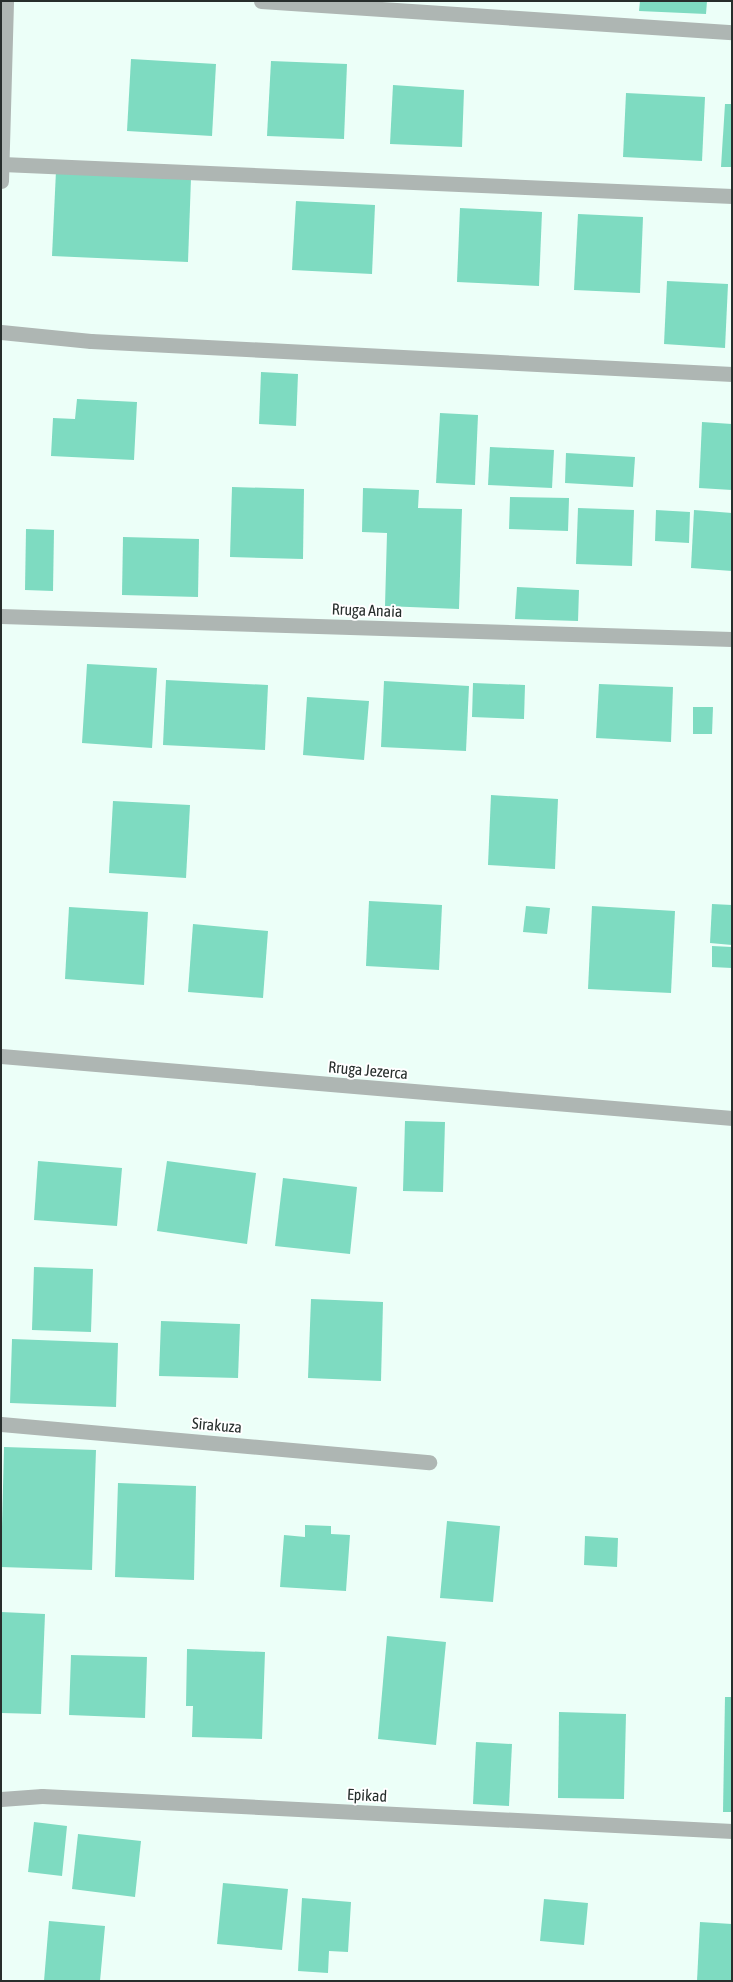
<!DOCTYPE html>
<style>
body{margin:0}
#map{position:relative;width:733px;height:1982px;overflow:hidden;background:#ecfff8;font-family:"Asap Condensed",sans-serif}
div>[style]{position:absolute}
.building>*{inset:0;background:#7edbc1}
.minor>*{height:15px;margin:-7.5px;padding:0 7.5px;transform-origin:7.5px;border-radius:7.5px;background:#aeb6b3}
span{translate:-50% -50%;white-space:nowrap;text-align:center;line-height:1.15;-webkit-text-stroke:4px #fff;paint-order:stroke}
.street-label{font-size:16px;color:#272e2c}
.frame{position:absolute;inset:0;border:2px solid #272e2c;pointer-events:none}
</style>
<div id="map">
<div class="building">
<div style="clip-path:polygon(640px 1px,707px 1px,706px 14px,639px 11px)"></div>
<div style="clip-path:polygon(131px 59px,216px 64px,212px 136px,127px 131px)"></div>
<div style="clip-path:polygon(271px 61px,347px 64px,344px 139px,267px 136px)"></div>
<div style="clip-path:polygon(393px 85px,464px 90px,462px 147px,390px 144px)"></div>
<div style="clip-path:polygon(626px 93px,705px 97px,702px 161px,623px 157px)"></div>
<div style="clip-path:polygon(725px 104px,732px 104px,732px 167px,721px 167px)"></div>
<div style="clip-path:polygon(56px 171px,191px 178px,188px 262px,52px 256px)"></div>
<div style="clip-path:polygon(296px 201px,375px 205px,372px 274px,292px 270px)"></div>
<div style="clip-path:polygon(460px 208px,542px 212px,539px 286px,457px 282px)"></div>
<div style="clip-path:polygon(578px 214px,643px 217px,640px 293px,574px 290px)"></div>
<div style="clip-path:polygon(667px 281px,728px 284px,725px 348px,664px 344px)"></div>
<div style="clip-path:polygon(261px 372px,298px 374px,296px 426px,259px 424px)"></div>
<div style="clip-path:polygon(77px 399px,137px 402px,134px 460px,51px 456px,53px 418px,75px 419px)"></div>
<div style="clip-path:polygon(440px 413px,478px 415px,475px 485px,436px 483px)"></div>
<div style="clip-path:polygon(702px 422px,732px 424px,732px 490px,699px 488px)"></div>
<div style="clip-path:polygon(490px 447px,554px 450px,552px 488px,488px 485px)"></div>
<div style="clip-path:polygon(566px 453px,635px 457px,633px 487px,565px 483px)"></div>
<div style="clip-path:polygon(232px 487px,304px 489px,303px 559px,230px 557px)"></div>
<div style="clip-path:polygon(363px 488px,419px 490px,418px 508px,462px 509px,459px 609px,385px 606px,387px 533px,362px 532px)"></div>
<div style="clip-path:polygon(510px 497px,569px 498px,568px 531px,509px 529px)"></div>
<div style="clip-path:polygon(578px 508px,634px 510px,632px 566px,576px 564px)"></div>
<div style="clip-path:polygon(656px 510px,690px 512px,689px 543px,655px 541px)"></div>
<div style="clip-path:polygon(694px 510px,732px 513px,732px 571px,691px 568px)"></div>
<div style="clip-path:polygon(26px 529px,54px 530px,53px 591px,25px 590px)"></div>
<div style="clip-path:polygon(123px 537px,199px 539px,198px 597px,122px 595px)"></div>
<div style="clip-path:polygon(517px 587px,579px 590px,578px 621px,515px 619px)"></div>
<div style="clip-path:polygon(87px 664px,157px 668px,152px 748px,82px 743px)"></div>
<div style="clip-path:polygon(166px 680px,268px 685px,265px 750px,163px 745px)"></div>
<div style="clip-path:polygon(384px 681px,469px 686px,466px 751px,381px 747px)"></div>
<div style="clip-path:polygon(473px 683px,525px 685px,524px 719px,472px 717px)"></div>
<div style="clip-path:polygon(599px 684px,673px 687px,671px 742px,596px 738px)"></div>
<div style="clip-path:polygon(307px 697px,369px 701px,364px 760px,303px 755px)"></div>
<div style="clip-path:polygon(693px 707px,713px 707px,712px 734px,693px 734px)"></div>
<div style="clip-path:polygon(491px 795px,558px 799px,555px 869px,488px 865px)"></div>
<div style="clip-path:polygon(113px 801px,190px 805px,186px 878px,109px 873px)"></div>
<div style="clip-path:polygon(369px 901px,442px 905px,439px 970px,366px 966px)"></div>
<div style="clip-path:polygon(712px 904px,732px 905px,732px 945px,710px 943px)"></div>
<div style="clip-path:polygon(526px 906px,550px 908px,547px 934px,523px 932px)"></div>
<div style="clip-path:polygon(592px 906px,675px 911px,671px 993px,588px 989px)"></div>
<div style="clip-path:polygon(69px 907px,148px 912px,144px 985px,65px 979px)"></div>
<div style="clip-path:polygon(193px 924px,268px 931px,263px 998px,188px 992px)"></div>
<div style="clip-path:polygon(712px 946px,732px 947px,732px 968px,712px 967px)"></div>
<div style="clip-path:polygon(405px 1121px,445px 1122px,443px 1192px,403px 1191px)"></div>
<div style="clip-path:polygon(38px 1161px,122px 1168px,117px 1226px,34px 1220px)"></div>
<div style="clip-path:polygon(167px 1161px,256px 1173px,247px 1244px,157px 1231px)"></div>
<div style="clip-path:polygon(283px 1178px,357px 1187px,350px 1254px,275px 1246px)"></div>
<div style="clip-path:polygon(34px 1267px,93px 1269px,91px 1332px,32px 1330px)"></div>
<div style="clip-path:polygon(311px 1299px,383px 1302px,381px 1381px,308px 1378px)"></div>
<div style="clip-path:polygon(161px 1321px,240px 1324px,238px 1378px,159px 1376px)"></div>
<div style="clip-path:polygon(12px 1339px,118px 1343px,116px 1407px,10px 1403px)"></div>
<div style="clip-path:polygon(4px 1447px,96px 1450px,92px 1570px,1px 1567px)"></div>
<div style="clip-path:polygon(118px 1483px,196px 1486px,194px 1580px,115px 1577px)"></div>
<div style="clip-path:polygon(447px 1521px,500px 1526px,493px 1602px,440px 1598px)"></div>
<div style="clip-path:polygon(305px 1525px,331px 1526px,331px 1534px,350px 1535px,346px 1591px,280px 1587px,284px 1535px,305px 1537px)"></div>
<div style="clip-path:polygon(585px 1536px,618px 1538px,617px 1567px,584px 1565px)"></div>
<div style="clip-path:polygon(1px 1612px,45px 1614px,41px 1714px,1px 1713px)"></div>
<div style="clip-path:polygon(387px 1636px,446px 1642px,436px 1745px,378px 1739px)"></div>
<div style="clip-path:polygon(187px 1649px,265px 1652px,262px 1739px,192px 1737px,193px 1706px,186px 1706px)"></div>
<div style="clip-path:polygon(71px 1655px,147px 1657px,145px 1718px,69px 1715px)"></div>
<div style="clip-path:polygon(725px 1697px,732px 1697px,732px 1812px,723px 1812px)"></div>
<div style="clip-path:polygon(559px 1712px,626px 1714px,624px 1799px,558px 1798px)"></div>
<div style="clip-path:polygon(476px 1742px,512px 1744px,509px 1806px,473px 1804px)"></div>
<div style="clip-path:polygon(34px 1822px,67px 1826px,62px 1876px,28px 1872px)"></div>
<div style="clip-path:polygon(78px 1834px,141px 1841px,135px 1897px,72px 1889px)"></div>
<div style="clip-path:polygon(223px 1883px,288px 1889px,282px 1950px,217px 1944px)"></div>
<div style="clip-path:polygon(302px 1898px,351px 1902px,348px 1952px,329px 1951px,328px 1973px,298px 1971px)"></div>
<div style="clip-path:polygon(544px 1899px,588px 1903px,584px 1945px,540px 1941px)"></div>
<div style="clip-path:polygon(49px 1921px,105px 1926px,100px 1981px,44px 1981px)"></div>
<div style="clip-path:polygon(700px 1922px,732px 1924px,732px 1981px,697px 1981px)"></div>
</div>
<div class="minor">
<div style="left:261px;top:1px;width:472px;rotate:3.8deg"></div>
<div style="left:2px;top:164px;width:731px;rotate:2.51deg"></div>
<div style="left:1px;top:181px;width:180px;rotate:-88.4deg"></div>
<div style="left:1px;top:332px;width:90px;rotate:5.7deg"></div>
<div style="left:91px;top:341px;width:642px;rotate:2.95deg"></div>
<div style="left:1px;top:616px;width:731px;rotate:1.8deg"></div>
<div style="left:1px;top:1056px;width:734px;rotate:4.85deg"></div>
<div style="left:1px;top:1424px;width:430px;rotate:5.1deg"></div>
<div style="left:1px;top:1799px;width:41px;rotate:-4.2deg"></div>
<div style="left:42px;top:1796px;width:691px;rotate:2.9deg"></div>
</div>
<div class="street-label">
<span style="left:367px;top:610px;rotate:2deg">Rruga Anaia</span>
<span style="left:368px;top:1070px;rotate:5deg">Rruga Jezerca</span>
<span style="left:217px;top:1425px;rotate:5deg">Sirakuza</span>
<span style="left:367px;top:1795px;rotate:3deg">Epikad</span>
</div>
<div class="frame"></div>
</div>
